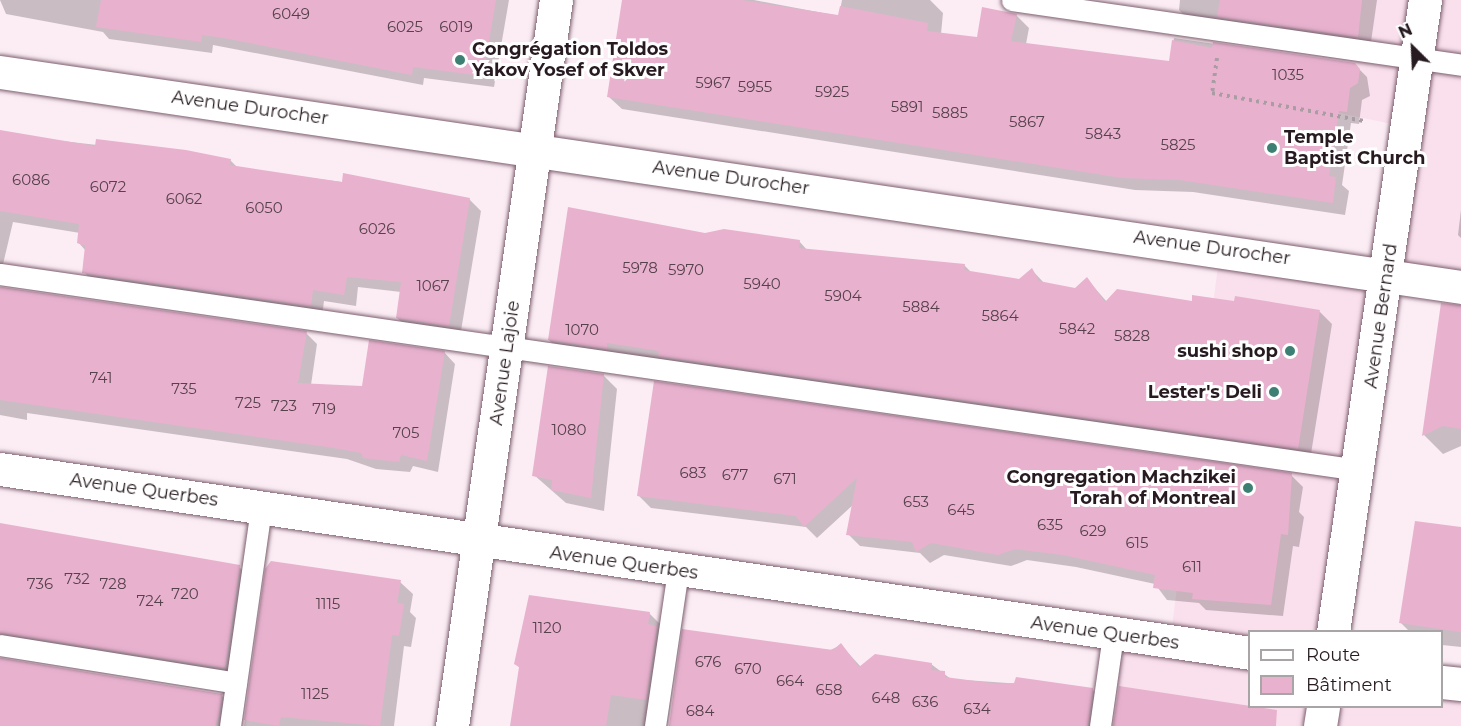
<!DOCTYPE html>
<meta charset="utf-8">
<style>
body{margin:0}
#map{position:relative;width:1461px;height:726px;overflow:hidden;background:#fcedf4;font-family:Montserrat,sans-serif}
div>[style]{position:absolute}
.built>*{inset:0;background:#fae0ed}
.shadow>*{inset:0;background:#0003}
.building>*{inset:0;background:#e8b2cf}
.path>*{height:4px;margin-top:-2px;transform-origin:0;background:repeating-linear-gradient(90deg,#aa9ca3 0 3px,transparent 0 7.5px)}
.roads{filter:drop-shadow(0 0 2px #7c5e6e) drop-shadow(0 0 2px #7c5e6e)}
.service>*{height:21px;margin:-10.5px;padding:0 10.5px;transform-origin:10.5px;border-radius:10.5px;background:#fff}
.minor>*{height:33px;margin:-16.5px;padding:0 16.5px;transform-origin:16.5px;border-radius:16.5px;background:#fff}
.dots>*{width:16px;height:16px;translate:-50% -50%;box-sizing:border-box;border:3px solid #fff;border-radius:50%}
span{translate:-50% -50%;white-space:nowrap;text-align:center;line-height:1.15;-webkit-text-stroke:6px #fff;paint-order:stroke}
.number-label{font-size:15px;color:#57414c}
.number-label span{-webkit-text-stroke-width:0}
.poi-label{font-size:18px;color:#271b21;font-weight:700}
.left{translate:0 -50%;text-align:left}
.right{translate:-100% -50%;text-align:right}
.street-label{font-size:18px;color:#271b21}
.legend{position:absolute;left:1248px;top:630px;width:195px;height:78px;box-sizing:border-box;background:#fff;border:2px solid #a9a4a6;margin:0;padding:8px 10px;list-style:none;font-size:18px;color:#271b21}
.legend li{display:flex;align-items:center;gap:12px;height:30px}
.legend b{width:30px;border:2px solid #a9a4a6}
.north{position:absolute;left:1383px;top:18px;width:60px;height:60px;-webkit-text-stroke:4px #fff;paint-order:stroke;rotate:336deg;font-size:16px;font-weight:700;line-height:24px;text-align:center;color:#271b21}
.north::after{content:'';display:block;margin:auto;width:21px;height:27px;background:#271b21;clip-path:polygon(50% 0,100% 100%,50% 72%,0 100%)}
</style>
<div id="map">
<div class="built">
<div style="clip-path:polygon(1287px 0,1461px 0,1461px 283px,1394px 276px,1333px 631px,1250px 632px,1250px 706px,1442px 706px,1442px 682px,1461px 684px,1461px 726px,1100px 726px,1113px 635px,1170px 642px,1221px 242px,1386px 274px,1406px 127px,1263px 97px,1233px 46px,1276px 48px)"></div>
</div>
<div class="shadow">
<div style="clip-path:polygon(0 0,509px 0,494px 87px,424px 78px,423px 85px,213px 45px,212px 53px,109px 39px,103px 32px,6px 14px)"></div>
<div style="clip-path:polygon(623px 0,754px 0,839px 16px,842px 0,930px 0,943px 13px,941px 34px,979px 38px,1016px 15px,1029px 28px,1026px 44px,1170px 62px,1174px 38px,1354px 64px,1367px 77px,1370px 96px,1362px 100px,1359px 124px,1351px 123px,1342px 185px,1349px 191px,1345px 215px,1193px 192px,1135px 190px,622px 109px,609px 97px)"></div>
<div style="clip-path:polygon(1180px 0,1377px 0,1370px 49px,1192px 23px,1179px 10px)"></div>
<div style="clip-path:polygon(0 134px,230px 160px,238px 168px,469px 199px,481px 211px,460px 337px,409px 329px,397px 318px,401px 292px,358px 287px,356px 306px,324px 301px,322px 317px,95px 284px,84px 272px,86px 251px,78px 242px,80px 233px,13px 222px,0 277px)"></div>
<div style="clip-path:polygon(1461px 210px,1461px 238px,1458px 235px)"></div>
<div style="clip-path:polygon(705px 235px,799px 241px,808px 251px,964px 265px,972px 273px,1019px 281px,1032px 270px,1045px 284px,1075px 289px,1087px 279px,1107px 302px,1320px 312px,1332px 324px,1310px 460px,561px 352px,549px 340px)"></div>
<div style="clip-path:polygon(0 287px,306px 333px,317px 344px,311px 385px,363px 387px,444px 352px,455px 364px,438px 472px,413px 466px,410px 472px,376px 469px,347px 459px,27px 413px,27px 420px,0 415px)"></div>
<div style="clip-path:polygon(1461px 329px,1461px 446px,1443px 454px,1424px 435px)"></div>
<div style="clip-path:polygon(603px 375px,617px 389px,604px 511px,566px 503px,534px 475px)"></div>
<div style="clip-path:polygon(656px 383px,1291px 475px,1303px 487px,1299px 512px,1304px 517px,1299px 547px,1293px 546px,1283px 616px,1206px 610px,1199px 603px,1167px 600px,1155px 584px,1076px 567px,1027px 560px,1011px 566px,944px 555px,930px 563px,920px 553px,860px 546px,848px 534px,854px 504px,817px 538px,806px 527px,651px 508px,639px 496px)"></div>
<div style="clip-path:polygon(1461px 528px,1461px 647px,1442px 645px,1442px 632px,1410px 632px,1400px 622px)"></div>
<div style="clip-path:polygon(0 529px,239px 567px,252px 579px,238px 680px,15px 644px,0 656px)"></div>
<div style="clip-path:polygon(267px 570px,400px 582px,413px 594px,410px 612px,416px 618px,411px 647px,404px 646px,394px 726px,244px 726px)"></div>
<div style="clip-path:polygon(649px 613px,663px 627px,657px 726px,512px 726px,521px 669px,515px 663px)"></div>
<div style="clip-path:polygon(841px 645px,861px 667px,931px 664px,951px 679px,1092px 689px,1105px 703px,1103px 726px,669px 726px)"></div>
<div style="clip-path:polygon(0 658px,221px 695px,234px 708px,232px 726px,0 726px)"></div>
</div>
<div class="building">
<div style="clip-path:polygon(101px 0,496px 0,483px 76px,413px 67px,412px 75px,224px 38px,202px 35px,201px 42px,96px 27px)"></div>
<div style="clip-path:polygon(622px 0,742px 0,838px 15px,840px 6px,928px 23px,927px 31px,977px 37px,982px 7px,1017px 14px,1011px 41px,1169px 61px,1172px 40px,1212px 48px,1213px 42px,1355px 63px,1360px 69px,1358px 83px,1350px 88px,1347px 112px,1339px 111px,1329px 176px,1336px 177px,1333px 203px,1179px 180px,1122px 178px,607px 97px)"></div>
<div style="clip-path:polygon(1220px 0,1362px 0,1358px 37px,1217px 17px)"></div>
<div style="clip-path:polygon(0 130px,95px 146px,96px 139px,186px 150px,231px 159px,230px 165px,342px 182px,343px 173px,470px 198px,449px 326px,396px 318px,401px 282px,347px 277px,344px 295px,313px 290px,311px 306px,82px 273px,85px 246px,77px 243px,79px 224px,0 211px)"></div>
<div style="clip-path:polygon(568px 207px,705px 233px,724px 229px,800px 240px,799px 248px,965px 264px,964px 270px,1019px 279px,1032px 268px,1039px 281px,1075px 288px,1087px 277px,1105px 302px,1117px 289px,1192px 301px,1192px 295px,1234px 301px,1235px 296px,1320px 310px,1298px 449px,658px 356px,659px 351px,607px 343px,607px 349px,548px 340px)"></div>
<div style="clip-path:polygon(0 287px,307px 331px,298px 383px,362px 386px,369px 340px,445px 351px,427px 461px,401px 455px,399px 462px,363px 458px,361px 453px,334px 448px,0 400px)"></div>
<div style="clip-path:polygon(1441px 303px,1461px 305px,1461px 429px,1443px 426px,1422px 436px)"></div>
<div style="clip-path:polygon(548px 366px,604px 374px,591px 498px,551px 490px,552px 480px,532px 476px)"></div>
<div style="clip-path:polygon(654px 381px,1292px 473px,1288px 535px,1281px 534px,1271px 605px,1192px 599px,1193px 593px,1153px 588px,1155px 575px,1063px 555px,1015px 549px,998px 555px,931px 543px,916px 552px,912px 542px,846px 535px,857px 478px,804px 527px,796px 516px,637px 496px)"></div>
<div style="clip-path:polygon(1415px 521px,1461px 527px,1461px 632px,1399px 623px)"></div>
<div style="clip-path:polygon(0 523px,240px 565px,225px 668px,0 633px)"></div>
<div style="clip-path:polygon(271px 561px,401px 580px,397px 603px,404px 604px,399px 636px,392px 635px,380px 726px,281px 717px,279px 726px,244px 720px,265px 569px)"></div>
<div style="clip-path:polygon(529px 595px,650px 612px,648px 624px,657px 626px,646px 700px,611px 695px,606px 726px,510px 726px,519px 667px,514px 664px)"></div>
<div style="clip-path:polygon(682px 629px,833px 650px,841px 643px,859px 667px,875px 654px,932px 663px,931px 670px,945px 671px,945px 677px,998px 684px,1014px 683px,1016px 677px,1093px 688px,1088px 726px,669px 726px)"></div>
<div style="clip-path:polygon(0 658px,222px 694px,219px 715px,215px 726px,0 726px)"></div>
<div style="clip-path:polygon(1119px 686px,1277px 710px,1276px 726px,1113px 726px)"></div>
</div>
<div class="path">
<div style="left:1217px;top:58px;width:35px;rotate:98deg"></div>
<div style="left:1212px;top:93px;width:156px;rotate:10.4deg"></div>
</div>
<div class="roads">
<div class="service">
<div style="left:1012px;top:0;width:454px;rotate:8.2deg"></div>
<div style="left:0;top:274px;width:1372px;rotate:8.21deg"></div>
<div style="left:0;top:645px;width:239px;rotate:9.1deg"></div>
<div style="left:230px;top:726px;width:220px;rotate:-81.9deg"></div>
<div style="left:655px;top:726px;width:158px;rotate:-81.6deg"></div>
<div style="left:1100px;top:726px;width:92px;rotate:-81.9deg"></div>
</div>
<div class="minor">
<div style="left:0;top:72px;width:1477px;rotate:8.37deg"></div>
<div style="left:0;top:469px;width:1263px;rotate:8.37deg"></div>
<div style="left:1333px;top:632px;width:639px;rotate:-81.72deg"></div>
<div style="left:1442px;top:682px;width:19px;rotate:6deg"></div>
<div style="left:452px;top:726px;width:733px;rotate:-81.85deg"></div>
<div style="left:1320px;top:726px;width:20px;rotate:-81deg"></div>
</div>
</div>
<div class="dots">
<div style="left:460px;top:60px;background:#3d8073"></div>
<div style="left:1272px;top:148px;background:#3d8073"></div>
<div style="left:1290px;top:351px;background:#3d8073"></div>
<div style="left:1274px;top:392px;background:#3d8073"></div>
<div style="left:1248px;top:488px;background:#3d8073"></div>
</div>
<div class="number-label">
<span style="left:291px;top:14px">6049</span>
<span style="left:405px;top:27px">6025</span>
<span style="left:456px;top:27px">6019</span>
<span style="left:1288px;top:75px">1035</span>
<span style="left:713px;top:83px">5967</span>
<span style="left:755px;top:87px">5955</span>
<span style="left:832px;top:92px">5925</span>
<span style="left:907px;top:107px">5891</span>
<span style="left:950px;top:113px">5885</span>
<span style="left:1027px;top:122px">5867</span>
<span style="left:1103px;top:134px">5843</span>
<span style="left:1178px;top:145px">5825</span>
<span style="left:31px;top:180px">6086</span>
<span style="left:108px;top:187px">6072</span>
<span style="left:184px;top:199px">6062</span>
<span style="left:264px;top:208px">6050</span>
<span style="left:377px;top:229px">6026</span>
<span style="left:640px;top:268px">5978</span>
<span style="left:686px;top:270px">5970</span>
<span style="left:762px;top:284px">5940</span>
<span style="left:433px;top:286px">1067</span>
<span style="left:843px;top:296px">5904</span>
<span style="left:921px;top:307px">5884</span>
<span style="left:1000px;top:316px">5864</span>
<span style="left:1077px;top:329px">5842</span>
<span style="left:582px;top:330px">1070</span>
<span style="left:1132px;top:336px">5828</span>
<span style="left:101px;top:378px">741</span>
<span style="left:184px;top:389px">735</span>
<span style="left:248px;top:403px">725</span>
<span style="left:284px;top:406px">723</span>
<span style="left:324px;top:409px">719</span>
<span style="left:569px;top:430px">1080</span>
<span style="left:406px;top:433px">705</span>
<span style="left:693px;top:473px">683</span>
<span style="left:735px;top:475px">677</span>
<span style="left:785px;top:479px">671</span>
<span style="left:916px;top:502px">653</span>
<span style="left:961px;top:510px">645</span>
<span style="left:1050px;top:525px">635</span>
<span style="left:1093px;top:531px">629</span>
<span style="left:1137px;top:543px">615</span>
<span style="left:1192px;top:567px">611</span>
<span style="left:77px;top:579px">732</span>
<span style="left:40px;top:584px">736</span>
<span style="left:113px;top:584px">728</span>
<span style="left:185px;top:594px">720</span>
<span style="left:150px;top:601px">724</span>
<span style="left:328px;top:604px">1115</span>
<span style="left:547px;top:628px">1120</span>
<span style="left:708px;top:662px">676</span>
<span style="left:748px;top:669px">670</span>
<span style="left:790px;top:681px">664</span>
<span style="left:829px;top:690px">658</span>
<span style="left:315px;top:694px">1125</span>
<span style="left:886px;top:698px">648</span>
<span style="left:925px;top:702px">636</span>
<span style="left:977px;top:709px">634</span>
<span style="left:700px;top:711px">684</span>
</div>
<div class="poi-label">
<span class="left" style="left:472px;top:60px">Congrégation Toldos<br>Yakov Yosef of Skver</span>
<span class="left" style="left:1284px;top:148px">Temple<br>Baptist Church</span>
<span class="right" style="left:1278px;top:351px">sushi shop</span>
<span class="right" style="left:1262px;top:392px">Lester's Deli</span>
<span class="right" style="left:1236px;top:488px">Congregation Machzikei<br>Torah of Montreal</span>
</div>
<div class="street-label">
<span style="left:250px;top:108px;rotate:8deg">Avenue Durocher</span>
<span style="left:731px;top:178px;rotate:8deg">Avenue Durocher</span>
<span style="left:1212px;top:248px;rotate:8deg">Avenue Durocher</span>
<span style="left:1381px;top:316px;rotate:-82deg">Avenue Bernard</span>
<span style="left:505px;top:363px;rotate:-82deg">Avenue Lajoie</span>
<span style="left:144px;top:490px;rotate:8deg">Avenue Querbes</span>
<span style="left:624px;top:563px;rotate:8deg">Avenue Querbes</span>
<span style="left:1105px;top:633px;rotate:8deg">Avenue Querbes</span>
</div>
<ul class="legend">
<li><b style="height:8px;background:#fff"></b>Route</li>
<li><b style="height:16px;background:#e8b2cf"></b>Bâtiment</li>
</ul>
<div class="north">N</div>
</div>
